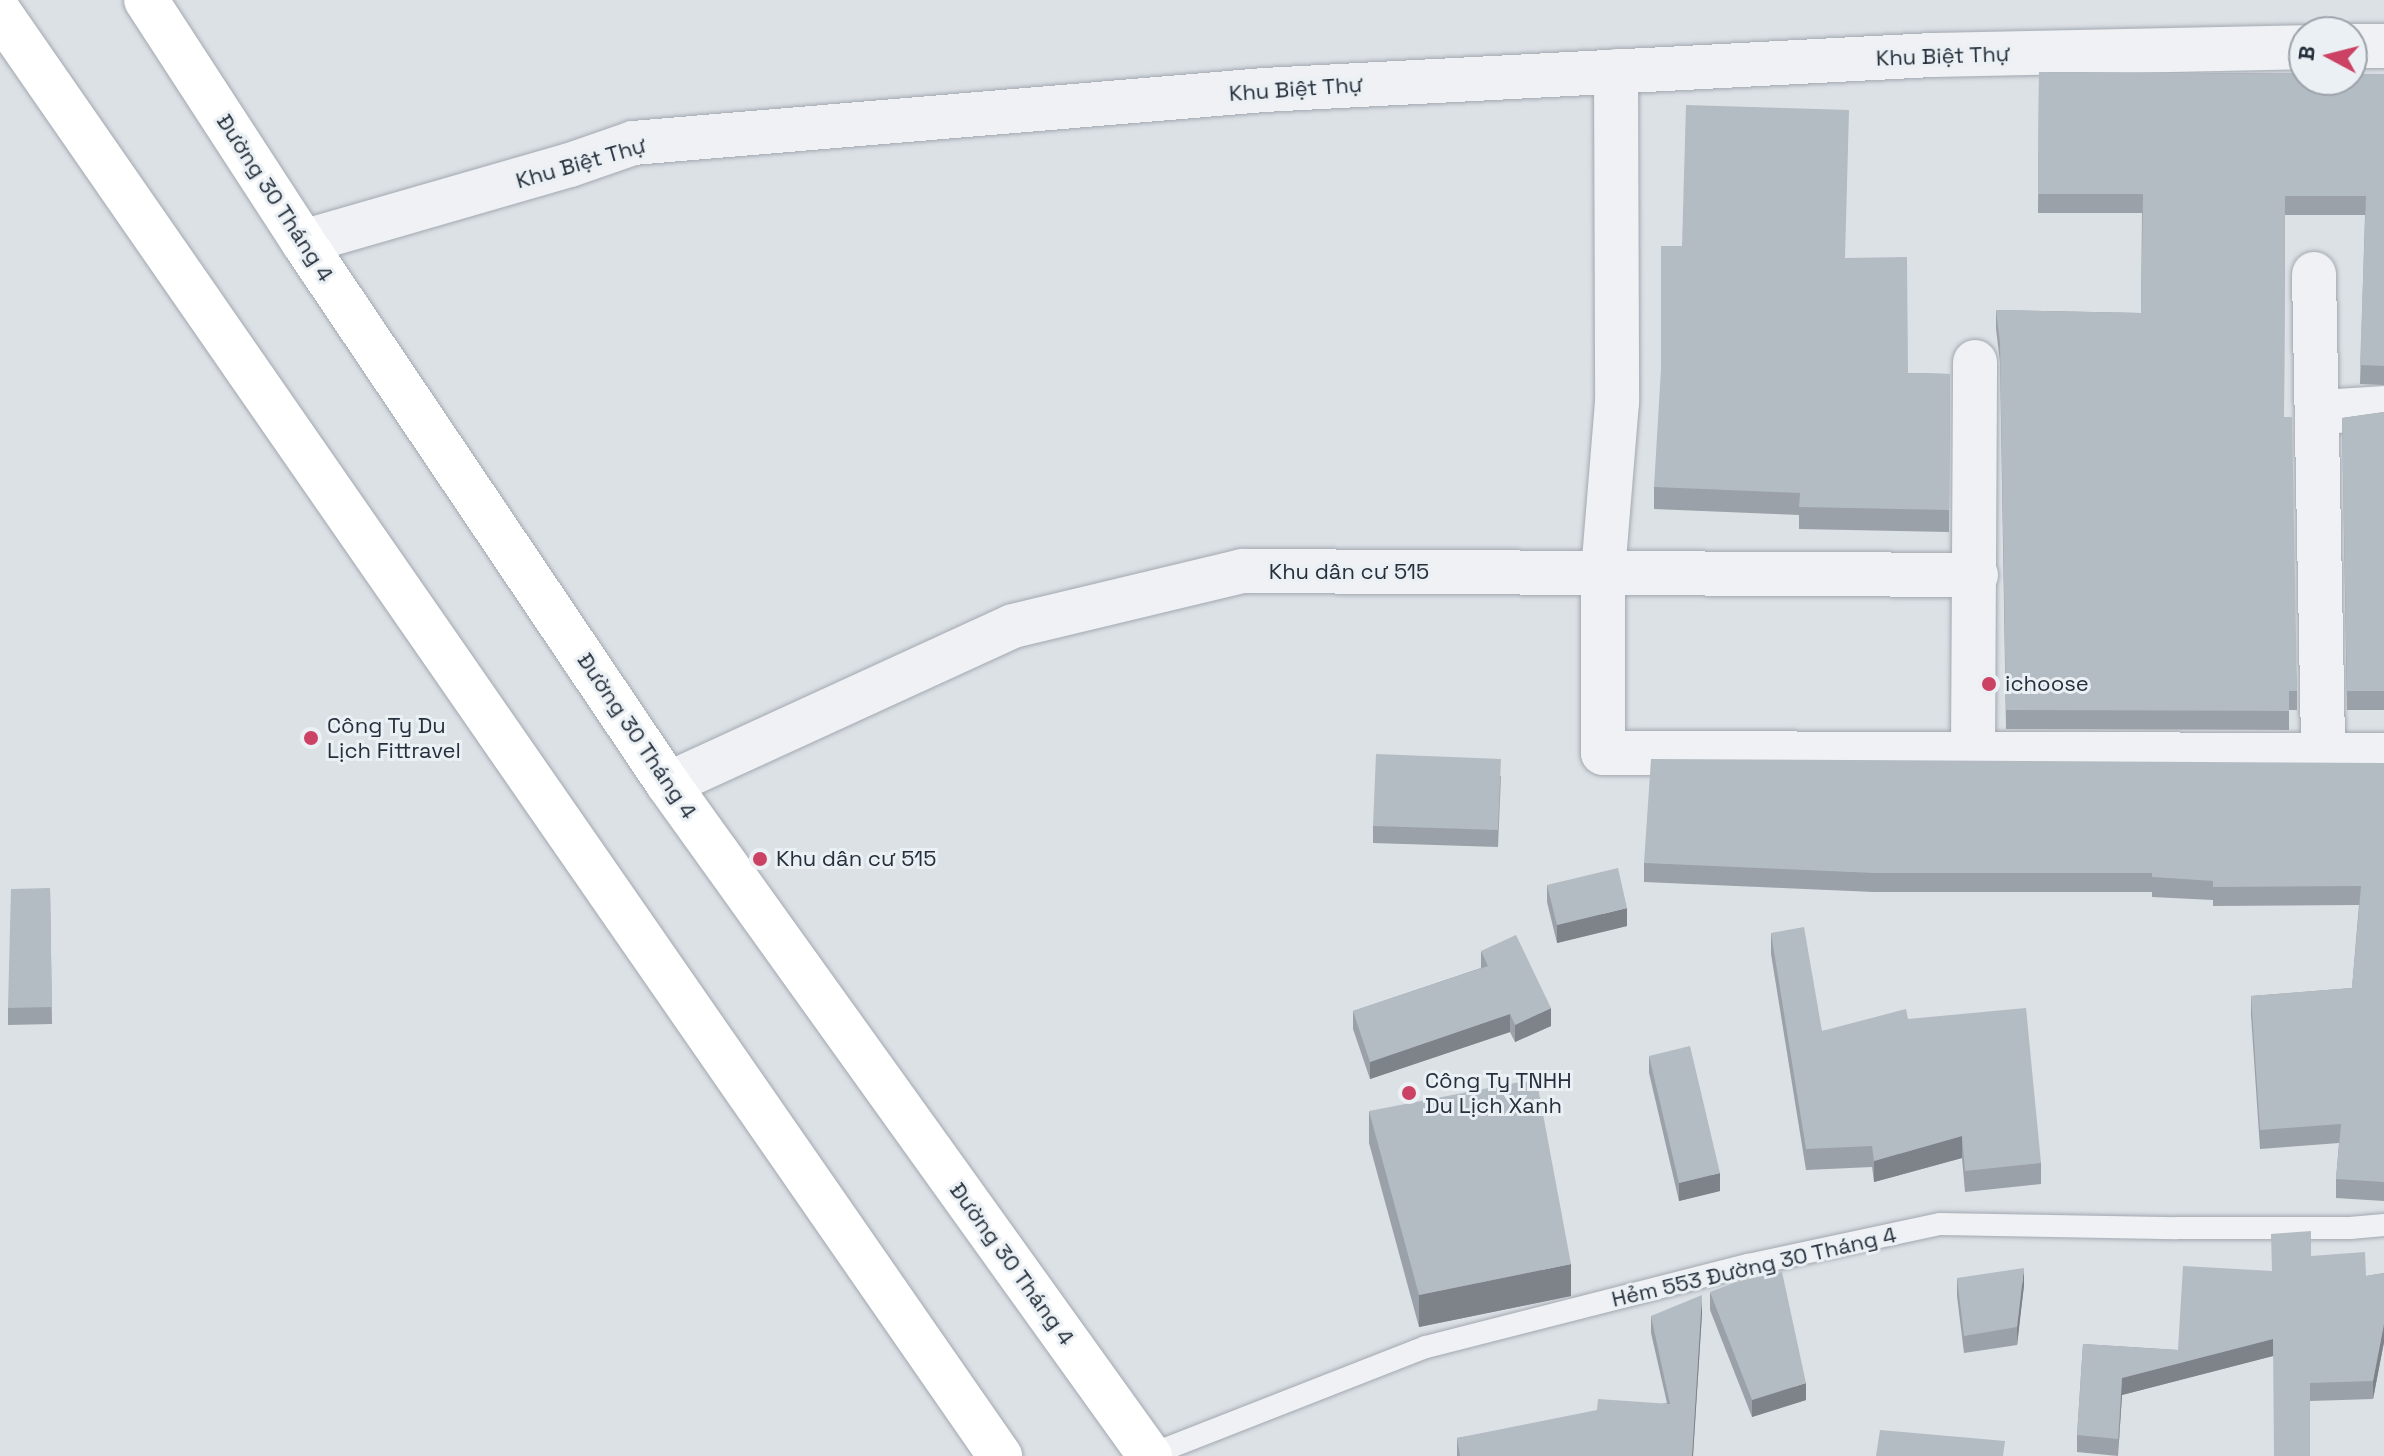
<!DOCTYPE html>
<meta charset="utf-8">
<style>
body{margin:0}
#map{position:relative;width:2384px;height:1456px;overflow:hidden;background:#dce1e6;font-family:"Space Grotesk",sans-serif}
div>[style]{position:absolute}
.roads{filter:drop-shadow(0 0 2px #a2a8b0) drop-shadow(0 0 2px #a2a8b0)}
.lane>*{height:22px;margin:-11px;padding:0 11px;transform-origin:11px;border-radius:11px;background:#eff1f4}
.street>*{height:44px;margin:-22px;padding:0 22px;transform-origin:22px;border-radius:22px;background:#eff1f4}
.primary>*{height:44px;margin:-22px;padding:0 22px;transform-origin:22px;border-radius:22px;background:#fff}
.wall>*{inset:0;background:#9aa1a8}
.shaded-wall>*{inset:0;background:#7d8388}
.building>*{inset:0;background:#b3bbc3}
.dots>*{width:22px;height:22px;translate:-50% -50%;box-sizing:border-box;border:4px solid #ebf0f4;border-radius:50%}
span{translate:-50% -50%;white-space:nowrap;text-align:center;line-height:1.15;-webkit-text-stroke:6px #ebf0f4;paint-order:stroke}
.street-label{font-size:22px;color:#26303c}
.poi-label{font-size:22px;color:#26303c}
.left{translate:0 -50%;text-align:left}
.north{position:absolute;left:2288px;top:16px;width:80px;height:80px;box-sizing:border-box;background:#ebf0f4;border:2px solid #9ca3aa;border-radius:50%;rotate:277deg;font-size:22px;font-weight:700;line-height:32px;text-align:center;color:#26303c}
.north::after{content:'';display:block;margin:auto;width:28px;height:36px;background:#cb4265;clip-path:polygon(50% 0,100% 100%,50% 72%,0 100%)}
</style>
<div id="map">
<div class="roads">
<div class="lane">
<div style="left:1150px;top:1455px;width:296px;rotate:-21.4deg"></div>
<div style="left:1426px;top:1347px;width:332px;rotate:-14.3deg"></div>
<div style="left:1748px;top:1265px;width:196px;rotate:-12.1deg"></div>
<div style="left:1940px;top:1224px;width:237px;rotate:1deg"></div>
<div style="left:2177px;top:1228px;width:173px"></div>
<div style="left:2350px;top:1228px;width:34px;rotate:-5deg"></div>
</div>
<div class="street">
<div style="left:2352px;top:46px;width:32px"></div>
<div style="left:1616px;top:71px;width:331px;rotate:89.8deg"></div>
<div style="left:1617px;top:402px;width:172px;rotate:94.7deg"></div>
<div style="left:1603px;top:573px;width:180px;rotate:90deg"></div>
<div style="left:1603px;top:753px;width:781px;rotate:0.15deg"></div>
<div style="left:303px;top:242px;width:278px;rotate:-16.1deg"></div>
<div style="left:570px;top:165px;width:67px;rotate:-19.2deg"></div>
<div style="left:633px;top:143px;width:633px;rotate:-4.8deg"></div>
<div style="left:1264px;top:90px;width:669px;rotate:-3deg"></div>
<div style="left:1932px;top:55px;width:372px;rotate:-1.2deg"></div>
<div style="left:2314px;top:274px;width:480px;rotate:88.9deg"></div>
<div style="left:2319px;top:412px;width:65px;rotate:-3.5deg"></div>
<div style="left:1973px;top:754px;width:392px;rotate:-89.7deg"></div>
<div style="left:668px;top:784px;width:379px;rotate:-24.6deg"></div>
<div style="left:1013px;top:626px;width:236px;rotate:-13.5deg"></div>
<div style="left:1242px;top:571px;width:734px;rotate:0.31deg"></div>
</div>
<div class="primary">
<div style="left:146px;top:0;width:288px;rotate:57deg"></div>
<div style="left:303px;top:242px;width:653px;rotate:56.04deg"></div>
<div style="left:668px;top:784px;width:827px;rotate:54.35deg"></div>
<div style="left:0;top:13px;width:1756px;rotate:55.28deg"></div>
</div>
</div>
<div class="wall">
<div style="clip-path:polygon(2039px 72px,2384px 74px,2384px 385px,2360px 384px,2365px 215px,2285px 215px,2284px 417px,2297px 691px,2297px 710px,2289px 710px,2289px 730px,2006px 729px,2000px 362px,1996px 329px,1996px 310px,2141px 313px,2142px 213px,2038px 213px)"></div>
<div style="clip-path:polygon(1846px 258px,1908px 373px,1950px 374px,1949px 532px,1799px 529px,1799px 515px,1654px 509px,1654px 487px)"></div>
<div style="clip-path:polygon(2384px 412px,2384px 710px,2347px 710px,2342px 418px)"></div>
<div style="clip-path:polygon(2384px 763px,2384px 1201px,2336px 1198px,2336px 1179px,2339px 1143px,2260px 1149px,2251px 1015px,2251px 996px,2352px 988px,2359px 905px,2213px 906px,2213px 900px,2152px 897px,2152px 892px,1874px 892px,1644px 882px,1644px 863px)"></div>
<div style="clip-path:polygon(1501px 776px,1498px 847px,1373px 843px,1373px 826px)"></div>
<div style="clip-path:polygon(1547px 885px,1627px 926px,1557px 943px,1547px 902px)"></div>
<div style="clip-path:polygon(50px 888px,52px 1024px,8px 1025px,8px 1008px)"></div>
<div style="clip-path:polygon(1771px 933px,1822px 1031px,1908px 1019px,2041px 1163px,2041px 1184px,1965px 1192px,1962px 1158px,1874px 1182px,1872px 1167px,1806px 1170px,1771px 954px)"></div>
<div style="clip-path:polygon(1481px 951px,1551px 1026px,1515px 1042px,1510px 1032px,1370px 1079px,1353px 1029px,1353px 1011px,1481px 968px)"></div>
<div style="clip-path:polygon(1649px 1056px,1720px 1191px,1679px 1201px,1649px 1073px)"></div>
<div style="clip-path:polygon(1369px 1111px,1571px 1296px,1419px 1327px,1369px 1143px)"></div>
<div style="clip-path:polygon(2311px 1256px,2366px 1276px,2384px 1273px,2384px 1342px,2373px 1399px,2310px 1401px,2273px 1356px,2122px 1395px,2118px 1456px,2077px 1452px,2077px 1435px,2083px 1344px,2178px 1350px,2272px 1271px)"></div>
<div style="clip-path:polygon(1957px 1278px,2024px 1285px,2017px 1345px,1964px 1353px,1957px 1296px)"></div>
<div style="clip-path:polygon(1710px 1292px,1806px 1400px,1752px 1417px,1710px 1310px)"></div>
<div style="clip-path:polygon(1702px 1313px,1693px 1456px,1457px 1456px,1457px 1438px,1667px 1403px,1651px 1333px,1651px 1316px)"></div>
</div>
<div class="shaded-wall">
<div style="clip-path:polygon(1627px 908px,1627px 926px,1557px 943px,1557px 925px)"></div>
<div style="clip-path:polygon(1551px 1008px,1551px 1026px,1515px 1042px,1515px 1025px)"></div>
<div style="clip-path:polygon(1510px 1014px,1510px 1032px,1370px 1079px,1370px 1062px)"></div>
<div style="clip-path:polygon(1962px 1136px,1962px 1158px,1874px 1182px,1874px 1161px)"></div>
<div style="clip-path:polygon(1720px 1173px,1720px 1191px,1679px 1201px,1679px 1183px)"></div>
<div style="clip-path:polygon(1571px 1264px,1571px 1296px,1419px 1327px,1419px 1295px)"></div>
<div style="clip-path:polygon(2024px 1268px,2024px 1285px,2017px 1345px,2017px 1327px)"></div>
<div style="clip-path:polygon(1702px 1295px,1702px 1313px,1693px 1456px,1692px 1456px)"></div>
<div style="clip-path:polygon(2384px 1324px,2384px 1342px,2373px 1399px,2373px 1381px)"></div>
<div style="clip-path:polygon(2273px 1339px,2273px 1356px,2122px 1395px,2118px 1456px,2122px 1378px)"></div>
<div style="clip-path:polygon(1806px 1383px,1806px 1400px,1752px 1417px,1752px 1400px)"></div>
</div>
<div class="building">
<div style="clip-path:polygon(2039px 72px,2304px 74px,2304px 80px,2352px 80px,2352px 74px,2384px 74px,2384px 366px,2360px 365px,2366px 196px,2285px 196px,2284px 417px,2292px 417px,2297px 691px,2289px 691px,2289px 711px,2006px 710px,2000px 343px,1996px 310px,2141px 313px,2143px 194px,2038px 194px)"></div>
<div style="clip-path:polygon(1686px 105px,1849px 110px,1845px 258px,1907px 257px,1908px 373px,1950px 374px,1949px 510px,1799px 507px,1800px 493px,1654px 487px,1661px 369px,1661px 246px,1682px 246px)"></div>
<div style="clip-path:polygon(2384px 412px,2384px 691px,2347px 691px,2342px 418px)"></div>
<div style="clip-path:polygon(1376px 754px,1501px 759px,1498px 830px,1373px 826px)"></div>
<div style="clip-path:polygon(1651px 759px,2384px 763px,2384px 1182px,2336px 1179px,2341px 1124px,2260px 1130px,2251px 996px,2352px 988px,2361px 886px,2213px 887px,2213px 881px,2152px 877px,2152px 873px,1874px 873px,1644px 863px)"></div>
<div style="clip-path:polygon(1618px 868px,1627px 908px,1557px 925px,1547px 885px)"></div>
<div style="clip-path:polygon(50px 888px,52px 1007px,8px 1008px,11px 889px)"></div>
<div style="clip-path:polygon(1804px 927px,1822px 1031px,1906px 1009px,1908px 1019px,2026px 1008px,2041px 1163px,1965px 1171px,1962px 1136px,1874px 1161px,1872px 1146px,1806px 1149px,1771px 933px)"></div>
<div style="clip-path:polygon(1516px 935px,1551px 1008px,1515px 1025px,1510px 1014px,1370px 1062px,1353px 1011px,1488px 966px,1481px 951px)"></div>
<div style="clip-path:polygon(1690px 1046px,1720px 1173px,1679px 1183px,1649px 1056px)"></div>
<div style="clip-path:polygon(1520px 1082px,1537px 1082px,1571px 1264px,1419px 1295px,1369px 1111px)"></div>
<div style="clip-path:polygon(2311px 1231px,2311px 1256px,2365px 1252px,2366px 1276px,2384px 1273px,2384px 1324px,2373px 1381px,2310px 1383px,2310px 1456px,2274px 1456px,2273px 1339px,2122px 1378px,2118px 1439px,2077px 1435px,2083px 1344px,2178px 1350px,2183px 1266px,2272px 1271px,2271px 1234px)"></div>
<div style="clip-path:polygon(2024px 1268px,2017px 1327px,1964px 1336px,1957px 1278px)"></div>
<div style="clip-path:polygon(1782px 1272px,1806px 1383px,1752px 1400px,1710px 1292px,1739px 1281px)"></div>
<div style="clip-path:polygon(1702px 1295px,1692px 1456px,1460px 1456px,1457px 1438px,1597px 1410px,1598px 1399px,1670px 1404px,1651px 1316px)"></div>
<div style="clip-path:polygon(1880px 1430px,2005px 1441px,2003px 1456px,1876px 1456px)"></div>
</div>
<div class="dots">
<div style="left:1989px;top:684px;background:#cb4265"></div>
<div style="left:311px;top:738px;background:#cb4265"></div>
<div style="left:760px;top:859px;background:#cb4265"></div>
<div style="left:1409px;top:1093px;background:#cb4265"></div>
</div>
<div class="street-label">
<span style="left:1943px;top:56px;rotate:-2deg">Khu Biệt Thự</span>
<span style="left:1296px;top:89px;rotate:-4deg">Khu Biệt Thự</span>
<span style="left:581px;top:163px;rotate:-16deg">Khu Biệt Thự</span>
<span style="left:275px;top:198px;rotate:57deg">Đường 30 Tháng 4</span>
<span style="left:1349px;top:572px">Khu dân cư 515</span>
<span style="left:637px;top:736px;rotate:56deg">Đường 30 Tháng 4</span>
<span style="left:1012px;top:1264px;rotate:54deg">Đường 30 Tháng 4</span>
<span style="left:1754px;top:1267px;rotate:-13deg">Hẻm 553 Đường 30 Tháng 4</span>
</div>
<div class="poi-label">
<span class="left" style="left:2005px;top:684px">ichoose</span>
<span class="left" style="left:327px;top:738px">Công Ty Du<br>Lịch Fittravel</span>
<span class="left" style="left:776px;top:859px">Khu dân cư 515</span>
<span class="left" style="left:1425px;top:1093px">Công Ty TNHH<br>Du Lịch Xanh</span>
</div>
<div class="north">B</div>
</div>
